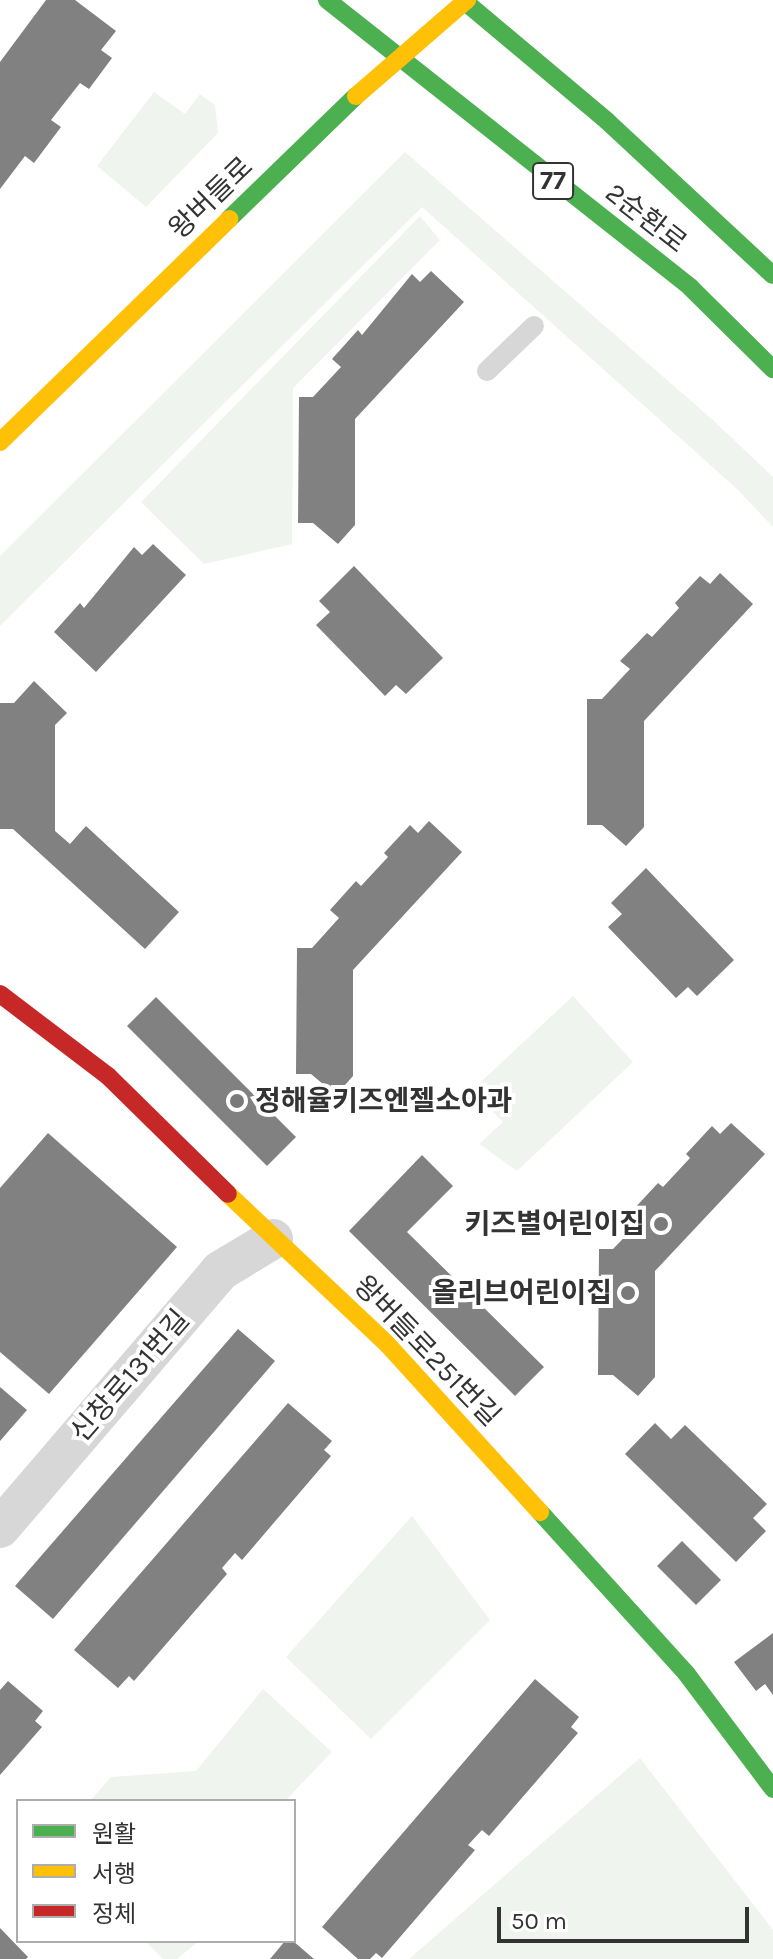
<!DOCTYPE html>
<meta charset="utf-8">
<style>
body{margin:0}
#map{position:relative;width:773px;height:1959px;overflow:hidden;background:#fff;font-family:Karla,"Noto Sans KR",sans-serif}
div>[style]{position:absolute}
.green>*{inset:0;background:#f0f4ee}
.building>*{inset:0;background:#818181}
.lane>*{height:20px;margin:-10px;padding:0 10px;transform-origin:10px;border-radius:10px;background:#d7d7d7}
.street>*{height:40px;margin:-20px;padding:0 20px;transform-origin:20px;border-radius:20px;background:#d7d7d7}
.fast>*{height:18px;margin:-9px;padding:0 9px;transform-origin:9px;border-radius:9px;background:#4caf50}
.slow>*{height:18px;margin:-9px;padding:0 9px;transform-origin:9px;border-radius:9px;background:#ffc107}
.jam>*{height:18px;margin:-9px;padding:0 9px;transform-origin:9px;border-radius:9px;background:#c62828}
.slow-bridge>*{height:18px;margin:-9px;padding:0 9px;transform-origin:9px;border-radius:9px;background:#ffc107}
.dots>*{width:22px;height:22px;translate:-50% -50%;box-sizing:border-box;border:4px solid #fff;border-radius:50%}
span{translate:-50% -50%;white-space:nowrap;text-align:center;line-height:1.15;-webkit-text-stroke:8px #fff;paint-order:stroke}
.shield-label span{padding:2px 6px;background:#fff;border:2px solid;border-radius:6px;-webkit-text-stroke-width:0}
.shield-label{font-size:26px;color:#333;font-weight:700}
.street-label{font-size:28px;color:#333}
.poi-label{font-size:28px;color:#333;font-weight:700}
.left{translate:0 -50%;text-align:left}
.right{translate:-100% -50%;text-align:right}
.legend{position:absolute;left:16px;top:1799px;width:280px;height:144px;box-sizing:border-box;background:#fff;border:2px solid #adadad;margin:0;padding:10px 14px;list-style:none;font-size:24px;color:#333}
.legend li{display:flex;align-items:center;gap:16px;height:40px}
.legend b{width:40px;border:2px solid #adadad}
.scale{position:absolute;left:497px;top:1907px;width:252px;height:36px;box-sizing:border-box;border:4px solid #333;border-top:0;padding-left:10px;font-size:24px;line-height:28px;white-space:nowrap;color:#333;-webkit-text-stroke:6px #fff;paint-order:stroke}
</style>
<div id="map">
<div class="green">
<div style="clip-path:polygon(154px 92px,185px 114px,200px 94px,215px 105px,218px 133px,146px 207px,97px 166px)"></div>
<div style="clip-path:polygon(405px 152px,713px 420px,773px 477px,773px 527px,737px 489px,422px 207px,0 626px,0 556px)"></div>
<div style="clip-path:polygon(420px 216px,440px 240px,293px 388px,292px 544px,204px 564px,141px 502px)"></div>
<div style="clip-path:polygon(573px 996px,633px 1062px,517px 1171px,479px 1144px,503px 1122px,472px 1090px)"></div>
<div style="clip-path:polygon(412px 1516px,490px 1620px,371px 1739px,286px 1657px)"></div>
<div style="clip-path:polygon(263px 1689px,332px 1752px,285px 1801px,90px 1801px,111px 1777px,196px 1771px)"></div>
<div style="clip-path:polygon(640px 1758px,773px 1930px,773px 1959px,409px 1959px)"></div>
<div style="clip-path:polygon(145px 1941px,199px 1941px,177px 1959px,163px 1959px)"></div>
</div>
<div class="building">
<div style="clip-path:polygon(46px 0,75px 0,116px 31px,101px 50px,112px 58px,89px 89px,80px 83px,51px 120px,61px 127px,34px 163px,25px 156px,0 189px,0 62px)"></div>
<div style="clip-path:polygon(431px 271px,464px 302px,355px 419px,355px 525px,338px 544px,313px 523px,298px 523px,299px 397px,313px 397px,341px 367px,332px 359px,358px 330px,362px 335px,412px 274px,420px 282px)"></div>
<div style="clip-path:polygon(153px 544px,186px 575px,96px 672px,54px 632px,80px 603px,84px 608px,134px 547px,142px 555px)"></div>
<div style="clip-path:polygon(354px 566px,443px 658px,406px 694px,396px 685px,385px 696px,316px 625px,330px 612px,319px 601px)"></div>
<div style="clip-path:polygon(720px 573px,753px 604px,644px 721px,644px 827px,626px 846px,602px 825px,587px 825px,587px 699px,602px 699px,630px 669px,620px 661px,647px 633px,652px 637px,679px 608px,675px 603px,700px 576px,710px 584px)"></div>
<div style="clip-path:polygon(34px 681px,67px 713px,55px 725px,55px 831px,70px 844px,86px 826px,179px 912px,145px 949px,13px 829px,0 829px,0 703px,14px 703px)"></div>
<div style="clip-path:polygon(429px 821px,462px 852px,353px 970px,353px 1076px,336px 1095px,311px 1074px,296px 1074px,297px 948px,312px 948px,339px 918px,330px 910px,356px 881px,361px 886px,388px 857px,384px 853px,410px 825px,418px 833px)"></div>
<div style="clip-path:polygon(646px 868px,734px 960px,697px 996px,688px 987px,676px 998px,608px 927px,622px 914px,611px 903px)"></div>
<div style="clip-path:polygon(156px 997px,296px 1137px,267px 1166px,127px 1026px)"></div>
<div style="clip-path:polygon(731px 1123px,765px 1154px,655px 1271px,655px 1377px,638px 1396px,613px 1375px,598px 1375px,599px 1249px,613px 1249px,641px 1220px,632px 1211px,658px 1183px,663px 1187px,690px 1158px,686px 1154px,712px 1126px,720px 1134px)"></div>
<div style="clip-path:polygon(48px 1133px,177px 1247px,49px 1394px,0 1352px,0 1188px)"></div>
<div style="clip-path:polygon(422px 1155px,453px 1186px,407px 1232px,544px 1367px,515px 1396px,349px 1231px)"></div>
<div style="clip-path:polygon(238px 1329px,275px 1361px,53px 1619px,15px 1586px)"></div>
<div style="clip-path:polygon(0 1387px,27px 1410px,0 1441px)"></div>
<div style="clip-path:polygon(288px 1403px,332px 1441px,324px 1450px,331px 1456px,242px 1560px,235px 1553px,222px 1568px,227px 1574px,134px 1681px,129px 1676px,118px 1688px,74px 1650px)"></div>
<div style="clip-path:polygon(655px 1423px,671px 1439px,685px 1425px,767px 1504px,753px 1518px,766px 1531px,736px 1562px,625px 1454px)"></div>
<div style="clip-path:polygon(682px 1541px,721px 1580px,696px 1605px,657px 1566px)"></div>
<div style="clip-path:polygon(773px 1633px,773px 1695px,765px 1684px,756px 1691px,734px 1662px)"></div>
<div style="clip-path:polygon(535px 1679px,579px 1717px,571px 1727px,578px 1733px,489px 1836px,482px 1830px,468px 1845px,475px 1850px,382px 1958px,376px 1953px,370px 1959px,358px 1959px,322px 1927px)"></div>
<div style="clip-path:polygon(8px 1681px,43px 1711px,35px 1721px,42px 1727px,0 1775px,0 1690px)"></div>
<div style="clip-path:polygon(0 1928px,28px 1957px,26px 1959px,0 1959px)"></div>
<div style="clip-path:polygon(285px 1941px,293px 1941px,314px 1959px,270px 1959px)"></div>
</div>
<div class="lane">
<div style="left:487px;top:371px;width:65px;rotate:-43.8deg"></div>
</div>
<div class="street">
<div style="left:0;top:1528px;width:338px;rotate:-49.4deg"></div>
<div style="left:220px;top:1271px;width:62px;rotate:-31.1deg"></div>
</div>
<div class="fast">
<div style="left:327px;top:0;width:463px;rotate:38.3deg"></div>
<div style="left:690px;top:287px;width:117px;rotate:44.7deg"></div>
<div style="left:463px;top:0;width:188px;rotate:40deg"></div>
<div style="left:607px;top:121px;width:226px;rotate:42.9deg"></div>
<div style="left:229px;top:219px;width:177px;rotate:-44.1deg"></div>
<div style="left:540px;top:1512px;width:217px;rotate:47.8deg"></div>
<div style="left:686px;top:1673px;width:145px;rotate:53.1deg"></div>
</div>
<div class="slow">
<div style="left:0;top:442px;width:320px;rotate:-44.2deg"></div>
<div style="left:228px;top:1194px;width:220px;rotate:43.3deg"></div>
<div style="left:388px;top:1345px;width:226px;rotate:47.7deg"></div>
</div>
<div class="jam">
<div style="left:0;top:994px;width:136px;rotate:37.2deg"></div>
<div style="left:108px;top:1076px;width:168px;rotate:44.5deg"></div>
</div>
<div class="slow-bridge">
<div style="left:356px;top:96px;width:147px;rotate:-40.9deg"></div>
</div>
<div class="dots">
<div style="left:237px;top:1101px;background:#7a7a7a"></div>
<div style="left:661px;top:1224px;background:#7a7a7a"></div>
<div style="left:628px;top:1293px;background:#7a7a7a"></div>
</div>
<div class="shield-label">
<span style="left:553px;top:181px">77</span>
</div>
<div class="street-label">
<span style="left:211px;top:198px;rotate:-44deg">왕버들로</span>
<span style="left:646px;top:218px;rotate:38deg">2순환로</span>
<span style="left:427px;top:1351px;rotate:46deg">왕버들로251번길</span>
<span style="left:130px;top:1376px;rotate:-49deg">신창로131번길</span>
</div>
<div class="poi-label">
<span class="left" style="left:255px;top:1101px">정해율키즈엔젤소아과</span>
<span class="right" style="left:645px;top:1224px">키즈별어린이집</span>
<span class="right" style="left:612px;top:1293px">올리브어린이집</span>
</div>
<ul class="legend">
<li><b style="height:10px;background:#4caf50"></b>원활</li>
<li><b style="height:10px;background:#ffc107"></b>서행</li>
<li><b style="height:10px;background:#c62828"></b>정체</li>
</ul>
<div class="scale">50 m</div>
</div>
